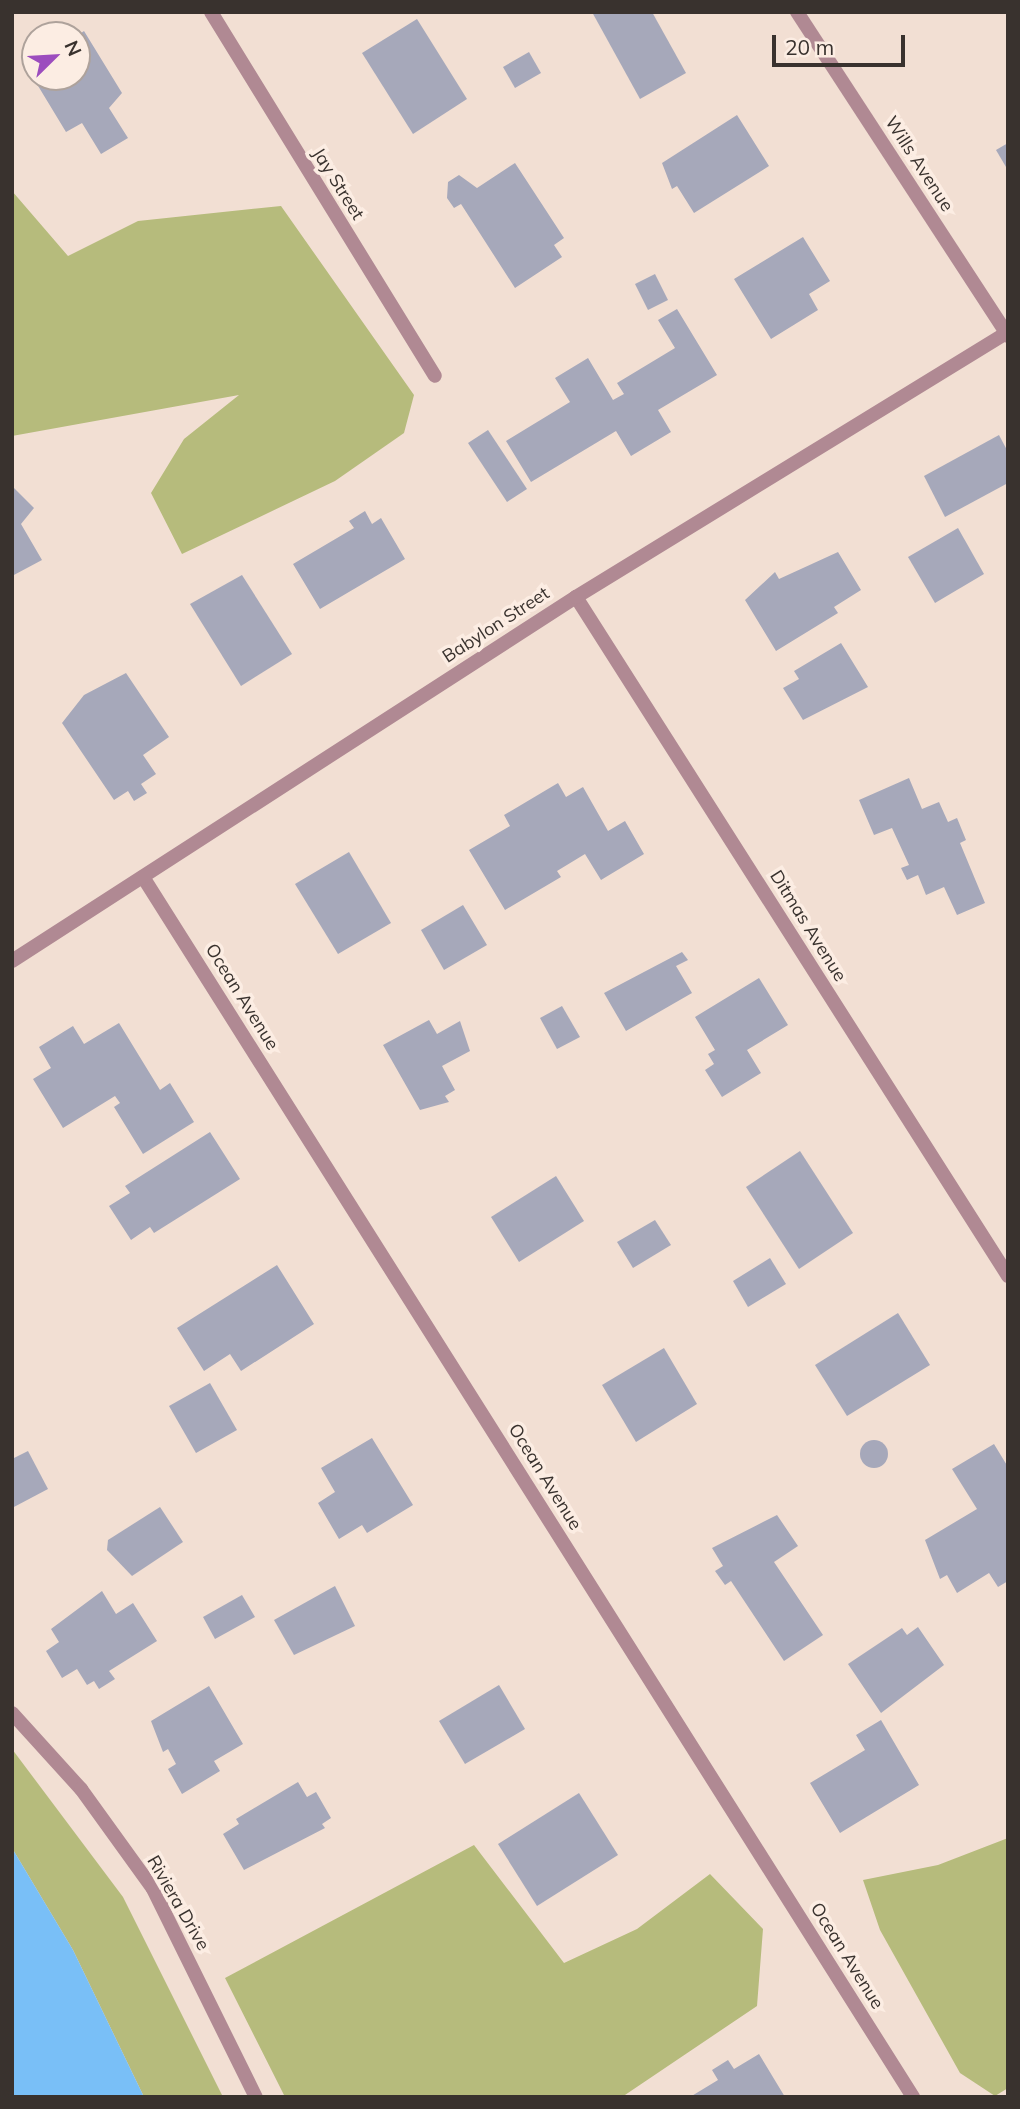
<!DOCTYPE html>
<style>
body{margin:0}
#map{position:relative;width:1020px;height:2109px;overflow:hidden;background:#f2dfd3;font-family:Mulish,sans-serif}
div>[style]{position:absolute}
.green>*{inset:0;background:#b6bb7c}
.water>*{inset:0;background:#79bff7}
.building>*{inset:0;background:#a6a8ba}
.round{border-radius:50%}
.street>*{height:14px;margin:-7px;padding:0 7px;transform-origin:7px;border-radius:7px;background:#b08993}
span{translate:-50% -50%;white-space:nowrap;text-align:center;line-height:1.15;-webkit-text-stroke:7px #fcede3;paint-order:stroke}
.street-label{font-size:18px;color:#39322e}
.frame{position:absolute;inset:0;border:14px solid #39322e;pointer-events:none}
.north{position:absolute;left:21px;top:21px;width:70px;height:70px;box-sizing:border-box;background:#fcede3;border:2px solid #aea29b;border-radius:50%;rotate:66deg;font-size:19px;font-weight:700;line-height:28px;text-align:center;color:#39322e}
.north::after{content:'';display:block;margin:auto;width:24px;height:32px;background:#9c4dbe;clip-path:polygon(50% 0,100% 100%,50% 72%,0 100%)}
.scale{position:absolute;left:772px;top:35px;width:133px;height:32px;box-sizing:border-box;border:4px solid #39322e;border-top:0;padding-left:9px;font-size:21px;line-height:24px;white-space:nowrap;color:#39322e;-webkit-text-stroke:5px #fcede3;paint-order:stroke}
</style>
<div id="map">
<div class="green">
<div style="clip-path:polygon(12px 191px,68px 256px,138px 221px,281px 206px,414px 395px,404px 433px,335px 481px,182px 554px,151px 493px,184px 439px,239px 395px,12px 436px)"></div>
<div style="clip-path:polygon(12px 1749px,123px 1897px,223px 2097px,144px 2097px,73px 1950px,12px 1848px)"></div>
<div style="clip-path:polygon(1008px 1838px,1008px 2088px,995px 2096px,960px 2073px,880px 1930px,863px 1880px,938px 1865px)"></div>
<div style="clip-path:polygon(474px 1845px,564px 1963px,637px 1929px,710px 1874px,763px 1929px,757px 2006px,622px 2097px,285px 2097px,225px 1978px)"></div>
</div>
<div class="water">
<div style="clip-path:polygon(12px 1848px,73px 1950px,144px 2097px,12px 2097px)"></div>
</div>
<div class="building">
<div style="clip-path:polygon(592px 12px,652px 12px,686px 73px,640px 99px)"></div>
<div style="clip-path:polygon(417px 19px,467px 99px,413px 134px,362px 53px)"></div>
<div style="clip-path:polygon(84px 31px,122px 93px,109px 108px,128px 138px,101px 154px,82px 123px,66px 132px,26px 66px,35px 61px,35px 77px,77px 77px,77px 36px)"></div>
<div style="clip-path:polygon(529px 52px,541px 73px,515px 88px,503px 67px)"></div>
<div style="clip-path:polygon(737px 115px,769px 166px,694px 213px,677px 186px,672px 189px,662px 163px)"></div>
<div style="clip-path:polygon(1008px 143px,1008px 166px,1006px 167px,996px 150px)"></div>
<div style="clip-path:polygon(515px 163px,564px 238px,554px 245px,562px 257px,515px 288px,461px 204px,454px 208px,447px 198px,448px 182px,459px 175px,477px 188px)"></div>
<div style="clip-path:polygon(803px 237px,830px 281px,809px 294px,818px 310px,771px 339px,734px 279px)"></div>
<div style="clip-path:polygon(655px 274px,668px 300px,648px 310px,635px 284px)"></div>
<div style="clip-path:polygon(677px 309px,717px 375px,658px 410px,671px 432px,631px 456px,616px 431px,531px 482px,506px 441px,570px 402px,555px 378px,588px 358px,613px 400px,624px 394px,617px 383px,675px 348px,658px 320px)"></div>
<div style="clip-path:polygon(488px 430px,527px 489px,507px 502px,468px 443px)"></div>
<div style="clip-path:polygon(999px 435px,1008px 452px,1008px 483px,945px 517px,924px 476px)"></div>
<div style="clip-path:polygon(12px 486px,34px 508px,21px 524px,42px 560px,12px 576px)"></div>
<div style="clip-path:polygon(365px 511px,372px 524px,381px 518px,405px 559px,320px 609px,293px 564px,354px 528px,349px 521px)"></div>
<div style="clip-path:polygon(958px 528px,984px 574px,935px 603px,908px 557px)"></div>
<div style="clip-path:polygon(838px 552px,861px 590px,834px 607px,838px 613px,776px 651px,745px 600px,775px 572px,779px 579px)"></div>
<div style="clip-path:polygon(242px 575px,292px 654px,241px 686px,190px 604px)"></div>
<div style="clip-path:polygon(841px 643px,868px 687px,803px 720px,783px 688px,799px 679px,794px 671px)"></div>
<div style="clip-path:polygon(126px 673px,169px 737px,143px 755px,156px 774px,141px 784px,147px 793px,134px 801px,128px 791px,114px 800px,62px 723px,84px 695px)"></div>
<div style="clip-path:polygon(909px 778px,922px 809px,939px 802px,948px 822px,957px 818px,966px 840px,960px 843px,985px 903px,957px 915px,944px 887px,926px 895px,918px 875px,907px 880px,901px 868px,909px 865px,892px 828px,874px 835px,859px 800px)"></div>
<div style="clip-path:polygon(558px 783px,566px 797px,583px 787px,608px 831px,625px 821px,644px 854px,601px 880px,585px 854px,557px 871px,561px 877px,505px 910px,469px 850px,510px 826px,504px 815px)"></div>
<div style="clip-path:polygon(349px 852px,391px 923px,338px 954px,295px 884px)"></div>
<div style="clip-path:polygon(463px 905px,487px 945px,444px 970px,421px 930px)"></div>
<div style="clip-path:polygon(682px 952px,688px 960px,676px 966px,692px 993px,626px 1031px,604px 993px)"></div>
<div style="clip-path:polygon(759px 978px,788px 1025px,747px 1050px,761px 1073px,722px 1097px,705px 1070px,714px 1064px,708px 1054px,715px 1050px,695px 1017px)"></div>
<div style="clip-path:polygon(562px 1006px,580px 1037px,557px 1049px,540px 1018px)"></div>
<div style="clip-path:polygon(429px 1020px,437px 1034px,460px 1021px,470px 1051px,442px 1066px,455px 1090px,445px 1096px,449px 1102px,420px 1110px,383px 1045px)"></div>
<div style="clip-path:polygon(119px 1023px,160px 1090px,170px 1083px,194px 1122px,143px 1154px,114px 1107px,120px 1103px,115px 1096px,63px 1128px,33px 1079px,51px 1068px,39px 1047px,73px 1026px,84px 1044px)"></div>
<div style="clip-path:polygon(210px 1132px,240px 1179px,154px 1233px,150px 1227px,131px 1240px,109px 1206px,130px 1193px,125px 1186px)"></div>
<div style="clip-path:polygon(800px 1151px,853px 1233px,799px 1269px,746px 1187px)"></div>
<div style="clip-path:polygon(556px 1176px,584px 1221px,519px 1262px,491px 1217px)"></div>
<div style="clip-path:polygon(655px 1220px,671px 1245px,633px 1268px,617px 1242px)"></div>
<div style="clip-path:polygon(770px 1258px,786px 1284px,748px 1307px,733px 1281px)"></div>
<div style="clip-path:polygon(277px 1265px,314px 1324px,241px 1371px,230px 1354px,204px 1371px,177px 1328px)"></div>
<div style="clip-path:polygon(898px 1313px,930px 1365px,847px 1416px,815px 1365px)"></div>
<div style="clip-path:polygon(664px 1348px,697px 1404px,636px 1442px,602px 1385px)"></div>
<div style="clip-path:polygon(210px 1383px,237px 1430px,196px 1453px,169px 1406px)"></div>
<div style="clip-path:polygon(372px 1438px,413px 1505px,367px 1533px,362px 1525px,339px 1539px,318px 1503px,335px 1492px,321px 1468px)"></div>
<div class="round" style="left:860px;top:1440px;width:28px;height:28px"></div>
<div style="clip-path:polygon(994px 1444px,1008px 1467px,1008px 1581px,998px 1587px,989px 1573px,957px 1593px,947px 1575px,940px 1579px,925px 1540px,977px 1509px,952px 1469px)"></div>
<div style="clip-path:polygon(28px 1451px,48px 1489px,12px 1508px,12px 1459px)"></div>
<div style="clip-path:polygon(160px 1507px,183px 1542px,132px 1576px,107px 1550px,108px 1540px)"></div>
<div style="clip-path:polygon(777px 1515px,798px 1546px,774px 1562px,823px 1635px,784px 1661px,731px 1581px,725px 1585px,715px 1571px,723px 1566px,712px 1548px)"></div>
<div style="clip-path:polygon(335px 1586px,355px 1626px,294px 1655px,274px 1620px)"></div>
<div style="clip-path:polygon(102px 1591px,116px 1614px,133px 1603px,157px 1641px,109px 1671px,115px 1679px,99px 1689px,94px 1681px,87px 1685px,77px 1669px,62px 1678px,46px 1651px,59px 1642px,51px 1629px)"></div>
<div style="clip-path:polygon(242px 1595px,255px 1617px,215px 1639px,203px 1617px)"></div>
<div style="clip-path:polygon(918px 1627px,944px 1665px,881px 1713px,848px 1664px,902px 1628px,907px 1635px)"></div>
<div style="clip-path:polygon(499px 1685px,525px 1729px,465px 1764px,439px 1721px)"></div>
<div style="clip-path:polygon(209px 1686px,243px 1744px,214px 1761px,220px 1771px,182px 1794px,168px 1769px,176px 1764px,168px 1749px,163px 1752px,151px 1721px)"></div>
<div style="clip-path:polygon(881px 1720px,919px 1785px,840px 1833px,810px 1783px,865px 1750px,856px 1735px)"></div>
<div style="clip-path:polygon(298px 1782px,307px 1797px,316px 1792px,331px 1818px,322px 1824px,325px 1828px,244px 1870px,223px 1834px,239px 1824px,236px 1819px)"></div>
<div style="clip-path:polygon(579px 1793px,618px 1855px,537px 1906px,498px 1844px)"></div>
<div style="clip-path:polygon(759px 2054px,785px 2097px,690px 2097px,718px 2080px,712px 2070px,728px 2060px,734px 2069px)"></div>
</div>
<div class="street">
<div style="left:211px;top:12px;width:427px;rotate:58.4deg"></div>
<div style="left:797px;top:12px;width:387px;rotate:56.9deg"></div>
<div style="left:576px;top:597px;width:805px;rotate:57.53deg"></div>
<div style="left:143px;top:877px;width:1443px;rotate:57.74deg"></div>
<div style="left:12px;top:961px;width:671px;rotate:-32.84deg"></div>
<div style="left:576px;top:597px;width:507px;rotate:-31.53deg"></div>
<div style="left:12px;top:1713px;width:103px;rotate:47.8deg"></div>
<div style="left:81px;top:1789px;width:123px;rotate:54.2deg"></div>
<div style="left:153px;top:1889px;width:232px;rotate:63.7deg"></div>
</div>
<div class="street-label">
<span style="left:919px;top:164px;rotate:57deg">Wills Avenue</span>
<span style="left:338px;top:184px;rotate:58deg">Jay Street</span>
<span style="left:496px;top:625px;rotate:-33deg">Babylon Street</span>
<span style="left:808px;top:926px;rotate:58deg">Ditmas Avenue</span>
<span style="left:242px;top:997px;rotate:58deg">Ocean Avenue</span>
<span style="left:545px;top:1477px;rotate:58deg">Ocean Avenue</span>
<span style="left:178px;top:1903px;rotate:60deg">Riviera Drive</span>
<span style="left:847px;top:1956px;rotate:58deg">Ocean Avenue</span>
</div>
<div class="frame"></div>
<div class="north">N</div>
<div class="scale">20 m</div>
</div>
